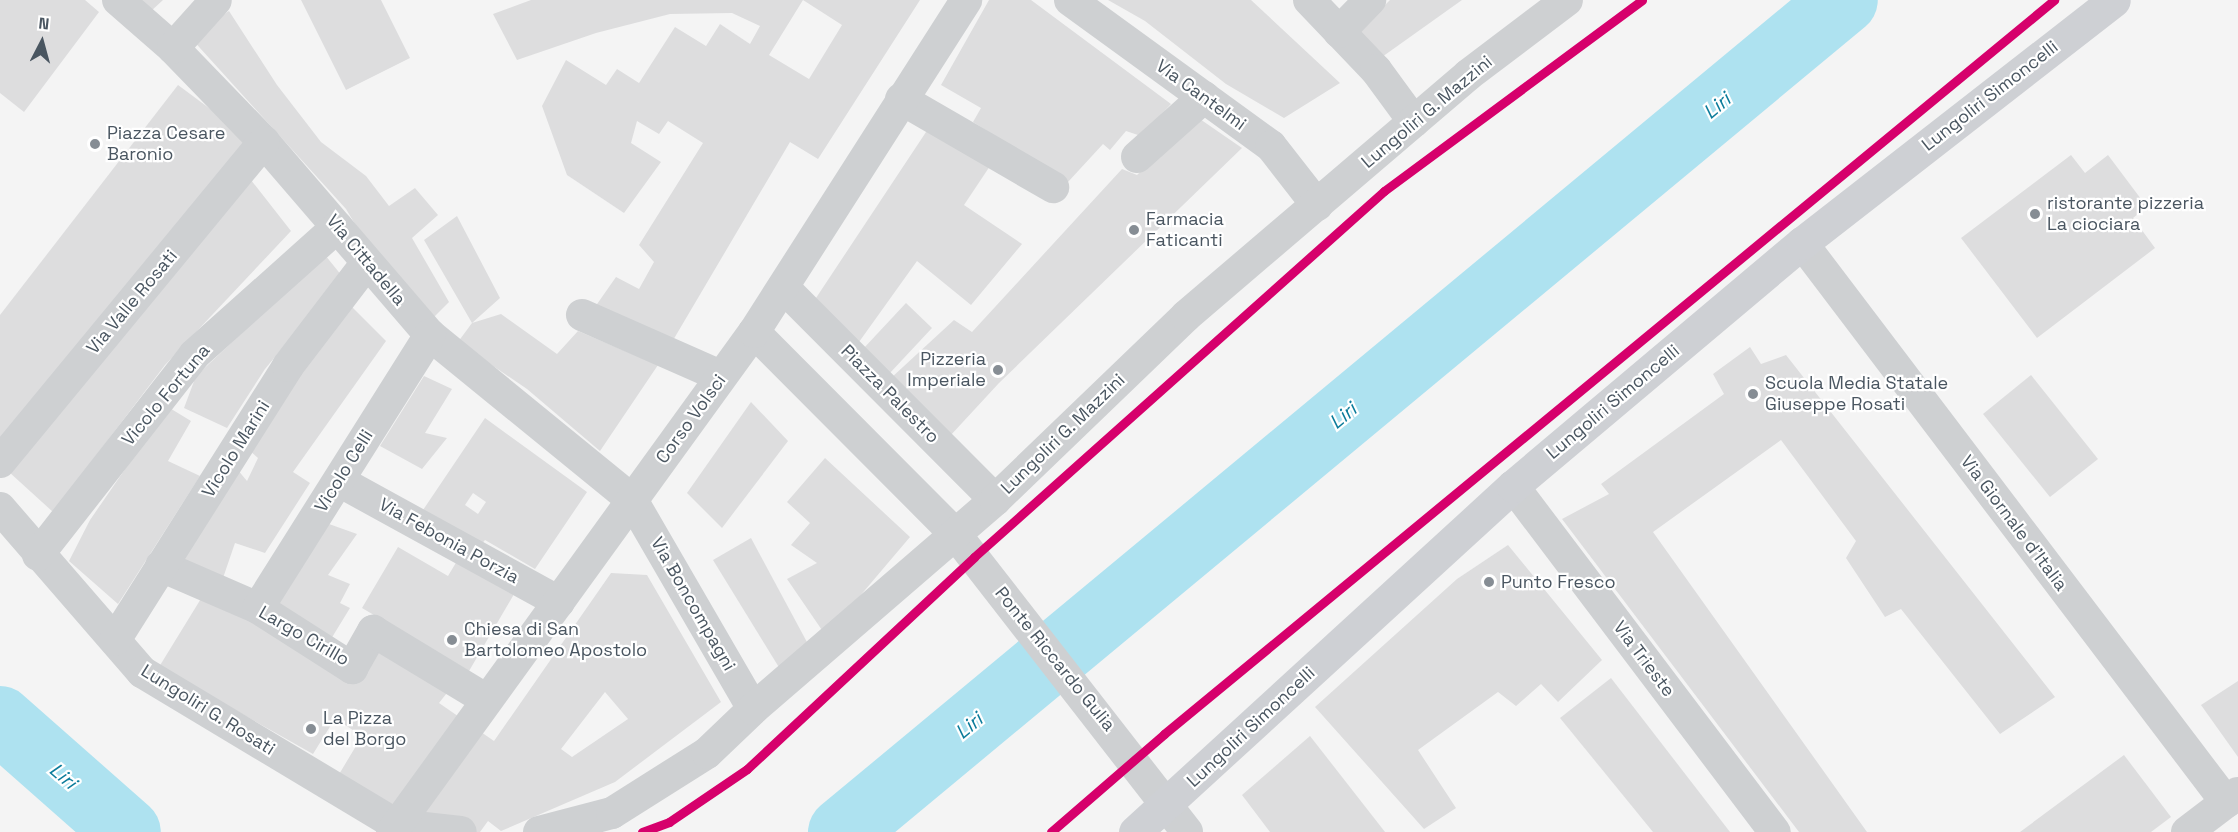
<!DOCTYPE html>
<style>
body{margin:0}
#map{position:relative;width:2238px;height:832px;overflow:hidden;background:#f4f4f4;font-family:"Space Grotesk",sans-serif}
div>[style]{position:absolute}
.river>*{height:68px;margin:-34px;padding:0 34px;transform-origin:34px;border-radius:34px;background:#aee2f0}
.building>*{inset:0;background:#ddddde}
.street>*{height:32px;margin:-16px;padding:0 16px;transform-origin:16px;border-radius:16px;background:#ced0d2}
.secondary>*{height:33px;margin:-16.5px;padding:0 16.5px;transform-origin:16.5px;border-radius:16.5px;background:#ced0d4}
.cycleway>*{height:9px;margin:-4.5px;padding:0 4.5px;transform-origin:4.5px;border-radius:4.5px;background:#d6006c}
.dots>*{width:16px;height:16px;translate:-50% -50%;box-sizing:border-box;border:3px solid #fff;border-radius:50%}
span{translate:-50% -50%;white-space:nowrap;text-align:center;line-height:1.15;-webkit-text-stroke:4.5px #fff;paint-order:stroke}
.street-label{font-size:18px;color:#4a5661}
.poi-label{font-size:18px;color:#4a5661}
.left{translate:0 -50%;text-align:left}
.right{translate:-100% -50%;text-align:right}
.water-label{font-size:20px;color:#0c7c9b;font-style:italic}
.north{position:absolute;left:12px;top:12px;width:60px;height:60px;-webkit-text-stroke:4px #fff;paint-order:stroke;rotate:6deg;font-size:16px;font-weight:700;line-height:24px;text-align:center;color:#4a5661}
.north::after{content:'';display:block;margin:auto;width:21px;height:27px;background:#4a5661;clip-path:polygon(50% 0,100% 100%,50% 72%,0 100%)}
</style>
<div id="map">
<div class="river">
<div style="left:0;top:720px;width:169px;rotate:41.4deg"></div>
<div style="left:842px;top:832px;width:1302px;rotate:-39.7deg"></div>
</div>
<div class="building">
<div style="clip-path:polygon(0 0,85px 0,99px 12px,24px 112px,0 93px)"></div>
<div style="clip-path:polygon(137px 0,163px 0,150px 12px)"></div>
<div style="clip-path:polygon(301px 0,381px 0,410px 58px,346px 90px)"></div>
<div style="clip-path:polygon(evenodd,531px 0,920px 0,818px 159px,790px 142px,672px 342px,595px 307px,616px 277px,639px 289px,654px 262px,639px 245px,703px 143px,668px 121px,659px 134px,637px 121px,631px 143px,661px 162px,624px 213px,567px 175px,542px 106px,566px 60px,606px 85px,617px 69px,639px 83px,675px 27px,706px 46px,720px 24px,750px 44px,760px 26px,732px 13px,670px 14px,596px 33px,517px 60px,493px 14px,531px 0,803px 0,842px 25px,809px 79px,769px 55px,803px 0)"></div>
<div style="clip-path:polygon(989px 0,1031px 0,1171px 104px,1141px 136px,1126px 131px,1110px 150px,1103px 144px,1068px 182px,973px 122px,981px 108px,941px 85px)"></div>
<div style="clip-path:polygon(1108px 0,1251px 0,1340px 83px,1284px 118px,1226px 84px,1145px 21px)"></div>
<div style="clip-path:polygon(1390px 0,1462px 0,1382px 57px,1357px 33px)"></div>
<div style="clip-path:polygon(229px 11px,277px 85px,321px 142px,366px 176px,389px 206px,415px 188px,438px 215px,412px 238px,449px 302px,431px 320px,373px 254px,346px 209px,190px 37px)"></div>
<div style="clip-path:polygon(178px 85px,248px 137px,0 445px,0 315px)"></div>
<div style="clip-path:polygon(1197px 117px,1242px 148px,999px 383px,950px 436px,891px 378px,954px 320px,972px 332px,1122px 169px,1137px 175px)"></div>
<div style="clip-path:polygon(932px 123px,994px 160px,964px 205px,1022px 244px,971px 305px,917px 261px,859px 342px,814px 301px)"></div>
<div style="clip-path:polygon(2071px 155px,2085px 173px,2108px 155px,2147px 207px,2133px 218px,2155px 248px,2037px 338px,1961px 238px)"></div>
<div style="clip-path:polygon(251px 180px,291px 231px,165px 365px,53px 512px,9px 472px)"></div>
<div style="clip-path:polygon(457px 216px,500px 298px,472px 323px,501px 314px,557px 354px,578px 331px,658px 365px,600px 451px,527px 389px,458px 342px,472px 323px,424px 240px)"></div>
<div style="clip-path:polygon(325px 255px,342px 276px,265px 369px,227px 428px,184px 408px,196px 376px)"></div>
<div style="clip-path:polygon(906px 303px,932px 328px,889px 374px,863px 349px)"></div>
<div style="clip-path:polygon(349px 304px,386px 341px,293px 472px,310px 483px,265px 553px,235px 543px,223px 578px,181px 558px,237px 469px,247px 481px,258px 458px,249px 450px)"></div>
<div style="clip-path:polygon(1750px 347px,1761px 364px,1786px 355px,2055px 697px,2000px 734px,1901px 609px,1885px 617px,1846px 558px,1856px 541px,1781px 440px,1653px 532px,1867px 832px,1799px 832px,1562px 519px,1609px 494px,1601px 484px,1724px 394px,1713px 374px)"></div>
<div style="clip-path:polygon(2031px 375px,2098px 459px,2050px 497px,1983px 414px)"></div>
<div style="clip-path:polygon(424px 376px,452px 389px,425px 433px,447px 438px,422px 469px,380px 446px)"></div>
<div style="clip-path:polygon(751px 402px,788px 441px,722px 528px,687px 493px)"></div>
<div style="clip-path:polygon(168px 407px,191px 421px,168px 461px,200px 476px,118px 604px,69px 561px,90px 520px)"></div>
<div style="clip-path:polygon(evenodd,485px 418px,587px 492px,535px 569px,485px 540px,479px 547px,421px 513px,485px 418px,473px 493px,486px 502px,478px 514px,465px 505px,473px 493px)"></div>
<div style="clip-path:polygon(825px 458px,910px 537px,826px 636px,787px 579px,817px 563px,791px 545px,810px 523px,787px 502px)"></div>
<div style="clip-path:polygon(329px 524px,357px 534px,328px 575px,350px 584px,340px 603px,350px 608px,331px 639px,276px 605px)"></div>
<div style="clip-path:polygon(751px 538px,808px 644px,780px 669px,713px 560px)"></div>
<div style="clip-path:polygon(1508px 545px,1602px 660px,1558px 702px,1541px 684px,1516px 706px,1498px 692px,1418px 750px,1456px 808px,1424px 829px,1315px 707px,1457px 579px)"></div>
<div style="clip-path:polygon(398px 547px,448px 576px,460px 556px,517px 589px,469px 671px,362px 608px)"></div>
<div style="clip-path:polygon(evenodd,611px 573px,647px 575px,721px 702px,615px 782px,501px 831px,488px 821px,480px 832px,461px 832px,332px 786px,362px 736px,342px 723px,331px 725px,313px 754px,159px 667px,202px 597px,294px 643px,356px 683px,376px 649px,450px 689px,439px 703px,494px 741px,611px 573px,605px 692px,628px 719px,572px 757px,561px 749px,605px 692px)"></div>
<div style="clip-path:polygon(1611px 678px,1730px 832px,1653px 832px,1560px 718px)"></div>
<div style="clip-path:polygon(2238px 681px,2238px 757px,2201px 705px)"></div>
<div style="clip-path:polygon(1310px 736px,1385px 832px,1270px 832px,1242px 795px)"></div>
<div style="clip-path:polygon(2124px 755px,2171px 817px,2151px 832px,2020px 832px)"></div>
</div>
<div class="street">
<div style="left:118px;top:0;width:73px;rotate:41.1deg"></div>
<div style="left:173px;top:48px;width:131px;rotate:45.9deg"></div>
<div style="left:264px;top:142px;width:255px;rotate:49.3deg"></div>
<div style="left:430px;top:335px;width:261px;rotate:39.2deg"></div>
<div style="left:632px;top:500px;width:241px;rotate:59.9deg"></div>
<div style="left:1070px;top:0;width:248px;rotate:36deg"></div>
<div style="left:1271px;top:146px;width:75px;rotate:52.1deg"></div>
<div style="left:1309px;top:0;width:97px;rotate:46.3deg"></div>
<div style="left:1376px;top:70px;width:64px;rotate:53.8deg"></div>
<div style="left:1339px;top:32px;width:45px;rotate:-45.9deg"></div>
<div style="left:173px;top:48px;width:64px;rotate:-48.1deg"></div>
<div style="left:901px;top:99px;width:176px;rotate:30.1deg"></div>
<div style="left:1137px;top:157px;width:90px;rotate:-41.8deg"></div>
<div style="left:1802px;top:243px;width:702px;rotate:52.82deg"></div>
<div style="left:784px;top:288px;width:299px;rotate:45.1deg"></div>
<div style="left:582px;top:315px;width:151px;rotate:23.8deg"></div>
<div style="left:754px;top:332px;width:286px;rotate:45.1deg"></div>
<div style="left:956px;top:535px;width:376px;rotate:52.1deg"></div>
<div style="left:0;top:462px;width:415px;rotate:-50.5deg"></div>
<div style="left:339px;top:481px;width:251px;rotate:28.8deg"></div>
<div style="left:1513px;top:486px;width:434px;rotate:52.9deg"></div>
<div style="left:0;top:508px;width:217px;rotate:49.1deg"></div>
<div style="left:142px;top:672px;width:297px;rotate:31deg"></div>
<div style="left:397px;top:825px;width:64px;rotate:6.2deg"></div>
<div style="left:38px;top:555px;width:254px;rotate:-52deg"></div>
<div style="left:194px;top:355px;width:192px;rotate:-41.8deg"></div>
<div style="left:161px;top:566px;width:106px;rotate:23.4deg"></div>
<div style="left:258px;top:608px;width:112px;rotate:32.6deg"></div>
<div style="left:352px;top:668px;width:43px;rotate:-60.4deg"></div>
<div style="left:373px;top:631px;width:133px;rotate:31.2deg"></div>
<div style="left:258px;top:608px;width:323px;rotate:-57.8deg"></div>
<div style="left:115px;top:640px;width:324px;rotate:-57.7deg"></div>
<div style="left:288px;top:366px;width:128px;rotate:-52.6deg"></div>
<div style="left:392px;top:832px;width:617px;rotate:-54.1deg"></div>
<div style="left:754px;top:332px;width:394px;rotate:-57.4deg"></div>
<div style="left:539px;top:832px;width:75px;rotate:-14.6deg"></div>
<div style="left:612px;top:813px;width:112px;rotate:-32.3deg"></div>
<div style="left:707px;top:753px;width:64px;rotate:-43.7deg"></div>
<div style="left:753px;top:709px;width:320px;rotate:-40.8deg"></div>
<div style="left:995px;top:500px;width:265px;rotate:-43.9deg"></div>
<div style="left:1186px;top:316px;width:371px;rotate:-40.5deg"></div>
<div style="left:1468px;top:75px;width:124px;rotate:-37.1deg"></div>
<div style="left:2187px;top:832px;width:64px;rotate:-37.4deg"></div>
</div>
<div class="secondary">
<div style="left:1135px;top:832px;width:512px;rotate:-42.47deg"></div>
<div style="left:1513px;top:486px;width:378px;rotate:-40.1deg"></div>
<div style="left:1802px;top:243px;width:395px;rotate:-37.9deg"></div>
</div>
<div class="cycleway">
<div style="left:642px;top:832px;width:29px;rotate:-20deg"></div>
<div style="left:669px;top:822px;width:94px;rotate:-34.2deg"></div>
<div style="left:747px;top:769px;width:311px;rotate:-43deg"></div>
<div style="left:974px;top:557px;width:550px;rotate:-41.75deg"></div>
<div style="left:1384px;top:191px;width:321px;rotate:-36.5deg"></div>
<div style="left:1051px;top:832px;width:150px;rotate:-40.9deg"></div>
<div style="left:1164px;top:734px;width:1154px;rotate:-39.51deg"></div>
</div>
<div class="dots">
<div style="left:95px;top:144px;background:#868d94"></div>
<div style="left:2035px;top:214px;background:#868d94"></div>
<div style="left:1134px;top:230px;background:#868d94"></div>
<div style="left:998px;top:370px;background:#868d94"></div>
<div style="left:1753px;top:394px;background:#868d94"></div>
<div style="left:1489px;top:582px;background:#868d94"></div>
<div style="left:452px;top:640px;background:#868d94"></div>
<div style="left:311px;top:729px;background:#868d94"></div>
</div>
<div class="street-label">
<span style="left:1201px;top:95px;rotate:36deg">Via Cantelmi</span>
<span style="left:1990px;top:96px;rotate:-38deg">Lungoliri Simoncelli</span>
<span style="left:1427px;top:112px;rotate:-40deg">Lungoliri G. Mazzini</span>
<span style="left:366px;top:260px;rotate:50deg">Via Cittadella</span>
<span style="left:132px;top:302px;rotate:-50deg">Via Valle Rosati</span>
<span style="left:890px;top:394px;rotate:45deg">Piazza Palestro</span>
<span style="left:166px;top:395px;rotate:-50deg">Vicolo Fortuna</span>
<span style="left:1613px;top:402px;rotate:-40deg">Lungoliri Simoncelli</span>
<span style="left:691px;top:419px;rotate:-54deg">Corso Volsci</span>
<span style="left:1063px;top:434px;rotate:-44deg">Lungoliri G. Mazzini</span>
<span style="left:236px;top:449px;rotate:-58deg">Vicolo Marini</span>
<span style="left:344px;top:471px;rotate:-58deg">Vicolo Celli</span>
<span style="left:2014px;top:523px;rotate:53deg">Via Giornale d'Italia</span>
<span style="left:449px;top:541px;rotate:29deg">Via Febonia Porzia</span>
<span style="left:693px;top:604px;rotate:60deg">Via Boncompagni</span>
<span style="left:304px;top:636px;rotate:30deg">Largo Cirillo</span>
<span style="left:1055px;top:659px;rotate:51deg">Ponte Riccardo Gulia</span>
<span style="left:1644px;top:659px;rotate:53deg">Via Trieste</span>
<span style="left:208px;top:710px;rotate:32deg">Lungoliri G. Rosati</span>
<span style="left:1251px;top:727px;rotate:-43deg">Lungoliri Simoncelli</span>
</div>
<div class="poi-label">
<span class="left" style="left:107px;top:144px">Piazza Cesare<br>Baronio</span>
<span class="left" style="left:2047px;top:214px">ristorante pizzeria<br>La ciociara</span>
<span class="left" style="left:1146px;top:230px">Farmacia<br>Faticanti</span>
<span class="right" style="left:986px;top:370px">Pizzeria<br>Imperiale</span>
<span class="left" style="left:1765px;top:394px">Scuola Media Statale<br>Giuseppe Rosati</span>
<span class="left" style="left:1501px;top:582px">Punto Fresco</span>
<span class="left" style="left:464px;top:640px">Chiesa di San<br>Bartolomeo Apostolo</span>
<span class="left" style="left:323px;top:729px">La Pizza<br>del Borgo</span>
</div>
<div class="water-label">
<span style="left:1717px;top:106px;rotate:-40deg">Liri</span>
<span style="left:1343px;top:416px;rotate:-40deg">Liri</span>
<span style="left:969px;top:726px;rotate:-40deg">Liri</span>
<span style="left:63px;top:776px;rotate:41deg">Liri</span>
</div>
<div class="north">N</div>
</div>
